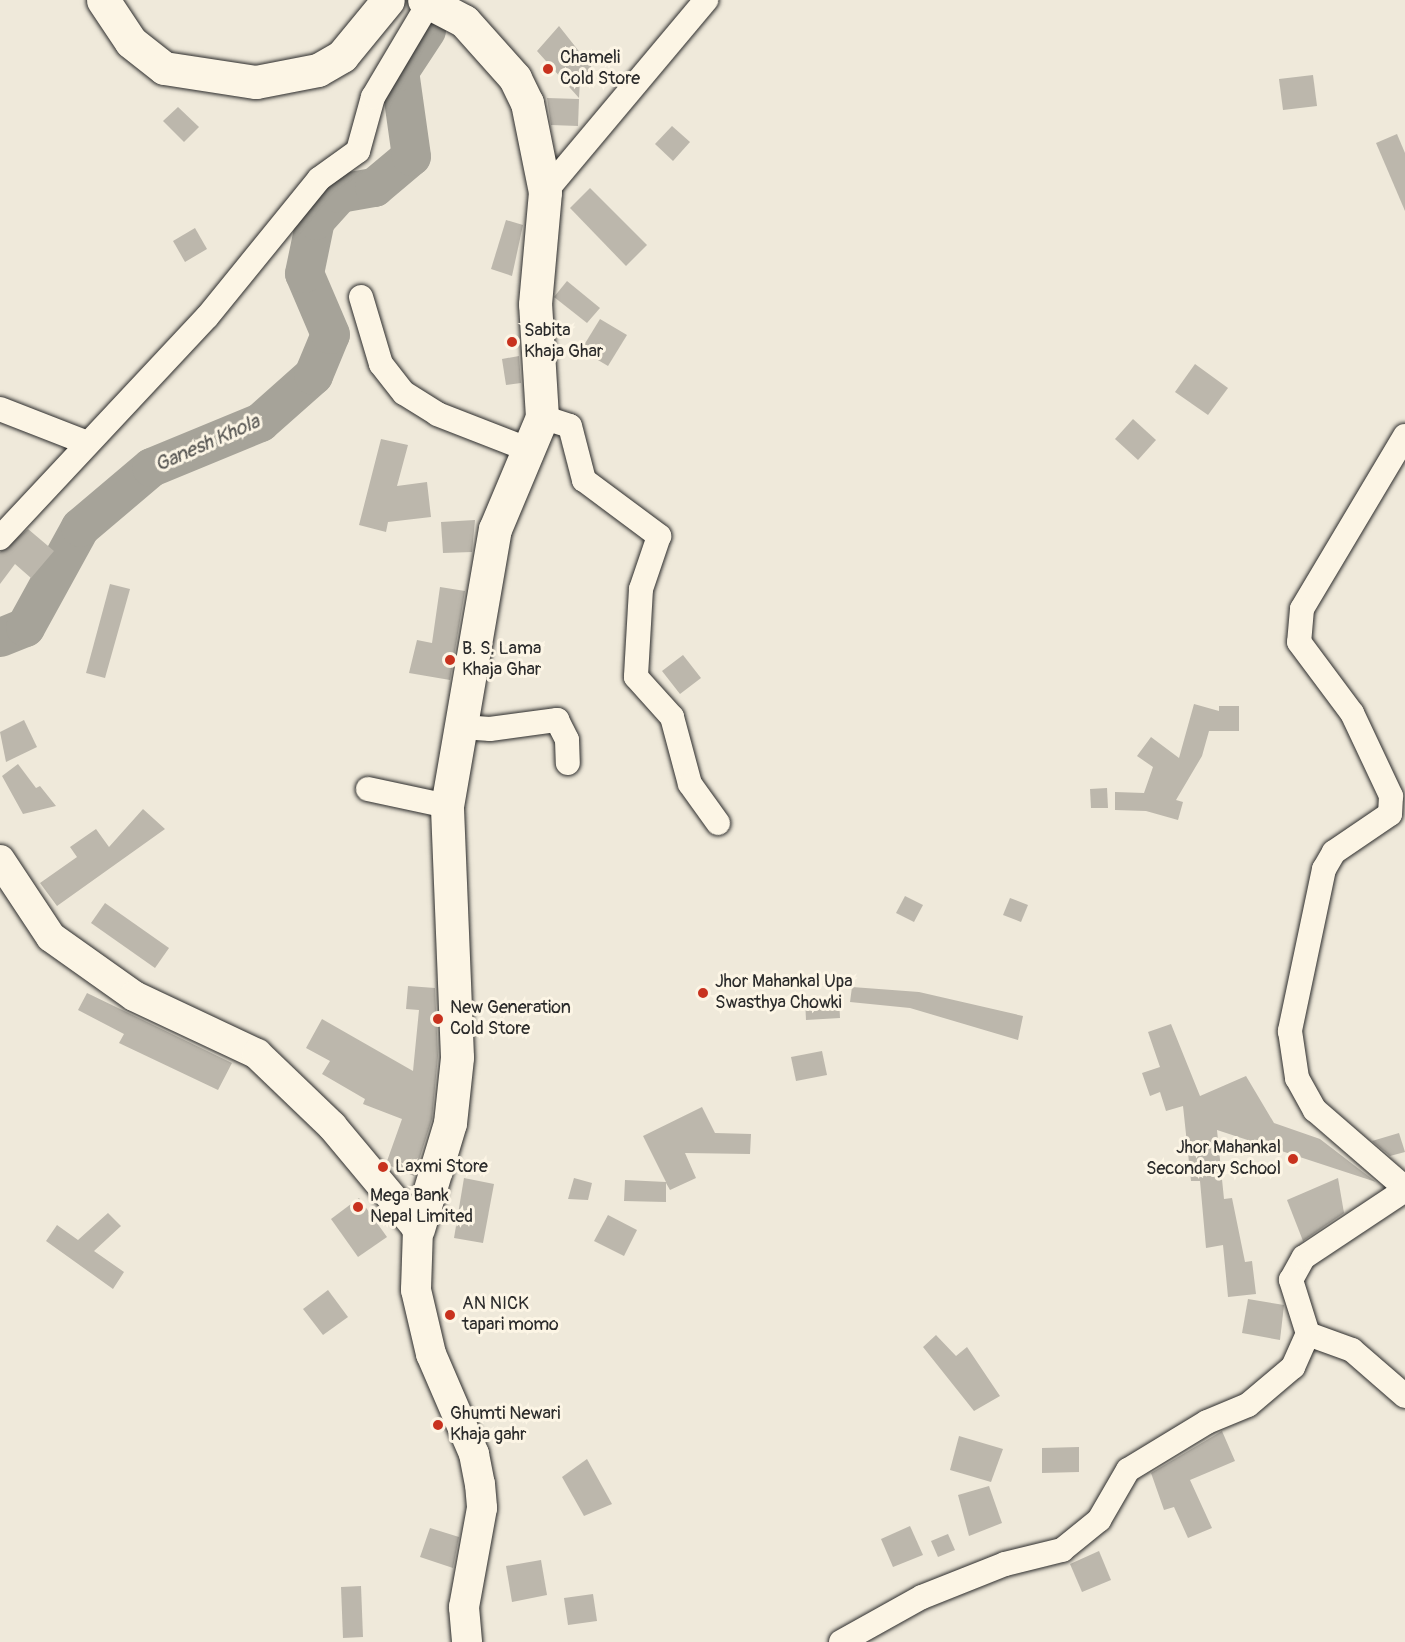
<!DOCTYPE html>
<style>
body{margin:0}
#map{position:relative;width:1405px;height:1642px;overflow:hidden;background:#efe9da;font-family:Pangolin,sans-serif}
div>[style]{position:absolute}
.river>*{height:39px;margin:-19.5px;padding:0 19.5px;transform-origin:19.5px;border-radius:19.5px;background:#a6a399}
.building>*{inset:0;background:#bcb7ac}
.roads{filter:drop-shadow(0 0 2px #2b2b2b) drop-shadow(0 0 2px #2b2b2b)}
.minor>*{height:24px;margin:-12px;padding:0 12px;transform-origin:12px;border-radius:12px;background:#fcf5e5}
.tertiary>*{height:30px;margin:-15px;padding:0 15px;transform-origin:15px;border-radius:15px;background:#fcf5e5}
.secondary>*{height:33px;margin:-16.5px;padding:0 16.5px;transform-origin:16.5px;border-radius:16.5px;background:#fcf5e5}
.dots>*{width:16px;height:16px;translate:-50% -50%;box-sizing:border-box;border:3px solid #fcf5e5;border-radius:50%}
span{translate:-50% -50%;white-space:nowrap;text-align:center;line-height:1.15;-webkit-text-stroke:6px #fcf5e5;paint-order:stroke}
.poi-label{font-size:18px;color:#2b2b2b}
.left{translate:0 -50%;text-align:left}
.right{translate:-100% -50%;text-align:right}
.water-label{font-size:20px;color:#565552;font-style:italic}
</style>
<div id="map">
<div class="river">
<div style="left:0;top:637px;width:27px;rotate:-22deg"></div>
<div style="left:25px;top:627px;width:114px;rotate:-61.2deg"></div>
<div style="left:80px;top:527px;width:93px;rotate:-40.2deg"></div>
<div style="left:151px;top:467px;width:118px;rotate:-22.4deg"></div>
<div style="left:260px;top:422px;width:71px;rotate:-41.6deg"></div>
<div style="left:313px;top:375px;width:44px;rotate:-67.5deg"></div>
<div style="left:330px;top:334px;width:66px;rotate:-113.1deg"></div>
<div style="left:304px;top:273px;width:54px;rotate:-78.3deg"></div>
<div style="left:315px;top:220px;width:36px;rotate:-48deg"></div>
<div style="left:339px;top:193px;width:36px;rotate:-10deg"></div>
<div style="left:374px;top:187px;width:48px;rotate:-40deg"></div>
<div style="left:411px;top:156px;width:86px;rotate:-98deg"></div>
<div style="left:399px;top:71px;width:49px;rotate:-56.6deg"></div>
</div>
<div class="building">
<div style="clip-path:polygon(559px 26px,593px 69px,580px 80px,579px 98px,537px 51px)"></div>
<div style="clip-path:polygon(1313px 75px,1317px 106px,1283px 110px,1279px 79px)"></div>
<div style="clip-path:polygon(547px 98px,579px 99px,578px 126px,551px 125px)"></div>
<div style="clip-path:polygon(178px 107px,199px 127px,184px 142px,163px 121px)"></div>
<div style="clip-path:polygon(672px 126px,690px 142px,673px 161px,655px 144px)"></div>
<div style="clip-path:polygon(1397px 134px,1405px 153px,1405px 211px,1376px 143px)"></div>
<div style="clip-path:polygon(590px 188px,647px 245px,626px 266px,570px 208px)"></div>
<div style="clip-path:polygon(506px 220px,523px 225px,512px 276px,491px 269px)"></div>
<div style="clip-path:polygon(195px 228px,207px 249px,185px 262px,173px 241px)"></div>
<div style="clip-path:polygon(567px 281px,600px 308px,587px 323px,554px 297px)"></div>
<div style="clip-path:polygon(600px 319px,627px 335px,608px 366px,581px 350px)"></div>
<div style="clip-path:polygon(519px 356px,521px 383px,506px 385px,502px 359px)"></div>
<div style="clip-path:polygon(1195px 364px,1228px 388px,1208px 415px,1175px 392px)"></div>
<div style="clip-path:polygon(1133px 419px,1156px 440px,1138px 460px,1115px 439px)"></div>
<div style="clip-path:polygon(381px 439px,408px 445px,397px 486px,427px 482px,431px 517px,388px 522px,386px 532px,359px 525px)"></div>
<div style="clip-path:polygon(475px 520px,472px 552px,443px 553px,441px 522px)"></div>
<div style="clip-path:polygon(28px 529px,54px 551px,31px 578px,15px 564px,0 584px,0 552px)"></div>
<div style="clip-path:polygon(110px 584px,130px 589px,105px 678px,86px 673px)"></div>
<div style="clip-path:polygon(440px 587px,465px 591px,450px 680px,409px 673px,417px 640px,432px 643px)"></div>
<div style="clip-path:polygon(683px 655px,701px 678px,680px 694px,662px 671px)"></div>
<div style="clip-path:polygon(1194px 704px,1219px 711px,1219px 706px,1239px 706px,1239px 731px,1209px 731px,1202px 756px,1176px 800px,1183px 802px,1178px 820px,1146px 811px,1115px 810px,1115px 792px,1144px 793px,1153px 767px,1137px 756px,1151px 737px,1179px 758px)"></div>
<div style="clip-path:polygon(24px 720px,37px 747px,6px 762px,0 732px)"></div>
<div style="clip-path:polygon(18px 764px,36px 788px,40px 786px,56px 806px,23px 814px,2px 776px)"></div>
<div style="clip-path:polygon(1107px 788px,1108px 808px,1091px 808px,1090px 789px)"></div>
<div style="clip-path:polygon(143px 809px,165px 829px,57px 906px,40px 883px,77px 857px,70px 847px,96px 829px,109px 847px)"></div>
<div style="clip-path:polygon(905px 896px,923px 905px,914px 922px,896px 913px)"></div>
<div style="clip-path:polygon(1010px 898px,1028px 905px,1021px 922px,1003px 915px)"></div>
<div style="clip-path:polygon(105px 903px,169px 948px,155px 968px,91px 923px)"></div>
<div style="clip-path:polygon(408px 986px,435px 988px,438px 1056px,432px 1119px,414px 1176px,386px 1164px,402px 1119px,363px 1104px,365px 1099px,322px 1074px,330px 1061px,306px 1048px,322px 1019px,413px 1071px,419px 1010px,406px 1009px)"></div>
<div style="clip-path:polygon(852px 987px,919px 992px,1023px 1016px,1018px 1040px,910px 1008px,850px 1002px)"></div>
<div style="clip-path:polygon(87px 993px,232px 1063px,218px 1090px,119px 1043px,124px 1034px,78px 1010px)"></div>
<div style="clip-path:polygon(839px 998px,840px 1018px,806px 1020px,805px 999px)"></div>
<div style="clip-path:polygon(1171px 1024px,1200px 1096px,1246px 1076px,1274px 1123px,1320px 1139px,1376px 1182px,1217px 1130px,1224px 1199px,1232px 1198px,1245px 1262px,1252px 1261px,1256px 1294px,1228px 1297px,1223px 1245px,1206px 1248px,1200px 1181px,1191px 1181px,1183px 1106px,1166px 1111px,1160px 1092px,1150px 1096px,1142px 1073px,1160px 1067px,1148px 1032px)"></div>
<div style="clip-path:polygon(822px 1051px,827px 1075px,796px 1081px,791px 1057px)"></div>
<div style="clip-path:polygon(702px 1107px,715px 1133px,751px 1134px,750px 1154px,685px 1153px,696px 1178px,670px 1190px,666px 1183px,666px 1202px,624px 1201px,625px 1180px,666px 1182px,643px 1136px)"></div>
<div style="clip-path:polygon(1399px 1133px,1405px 1152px,1390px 1156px,1372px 1141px)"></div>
<div style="clip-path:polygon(464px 1178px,494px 1184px,483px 1243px,454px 1238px)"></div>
<div style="clip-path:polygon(574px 1178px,592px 1183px,588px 1200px,568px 1199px)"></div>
<div style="clip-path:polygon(1338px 1178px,1344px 1213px,1303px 1241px,1287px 1200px)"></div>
<div style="clip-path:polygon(359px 1198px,387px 1237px,358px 1257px,331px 1219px)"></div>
<div style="clip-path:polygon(108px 1213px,121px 1226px,94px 1251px,124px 1272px,113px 1289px,46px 1241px,57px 1225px,78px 1240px)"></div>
<div style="clip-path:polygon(608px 1215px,637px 1230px,624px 1256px,594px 1241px)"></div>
<div style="clip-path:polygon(328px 1290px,348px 1317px,323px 1335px,303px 1309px)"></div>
<div style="clip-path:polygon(1248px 1299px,1284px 1305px,1280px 1340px,1242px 1333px)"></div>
<div style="clip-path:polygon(936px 1335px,956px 1356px,967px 1347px,1000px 1396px,974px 1411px,923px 1347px)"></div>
<div style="clip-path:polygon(1222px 1431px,1235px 1461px,1190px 1480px,1212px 1528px,1188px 1538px,1174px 1507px,1164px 1510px,1151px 1473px)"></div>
<div style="clip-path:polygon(959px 1436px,1003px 1449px,991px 1482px,950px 1470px)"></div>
<div style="clip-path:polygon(1079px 1447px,1079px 1472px,1042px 1473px,1042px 1448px)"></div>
<div style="clip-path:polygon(587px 1459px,612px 1504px,584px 1516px,562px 1477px)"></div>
<div style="clip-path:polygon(989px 1486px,1002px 1523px,969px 1536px,958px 1495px)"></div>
<div style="clip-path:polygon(910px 1526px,923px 1555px,893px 1567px,881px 1539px)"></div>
<div style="clip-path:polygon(430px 1528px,459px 1537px,453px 1568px,420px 1557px)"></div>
<div style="clip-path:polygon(948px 1534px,955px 1550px,938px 1557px,931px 1541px)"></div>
<div style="clip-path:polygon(1099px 1551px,1111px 1580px,1082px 1592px,1070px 1564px)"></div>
<div style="clip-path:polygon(541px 1560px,547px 1595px,512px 1602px,506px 1566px)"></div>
<div style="clip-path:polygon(361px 1586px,363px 1637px,343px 1638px,341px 1587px)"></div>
<div style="clip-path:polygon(593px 1594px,597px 1621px,568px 1625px,564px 1598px)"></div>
</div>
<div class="roads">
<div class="minor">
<div style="left:545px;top:192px;width:251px;rotate:-50deg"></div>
<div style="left:361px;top:297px;width:70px;rotate:73.4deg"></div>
<div style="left:381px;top:364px;width:37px;rotate:52deg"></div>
<div style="left:404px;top:393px;width:39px;rotate:32deg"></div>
<div style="left:437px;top:414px;width:102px;rotate:21.3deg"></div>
<div style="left:0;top:409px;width:93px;rotate:21.3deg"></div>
<div style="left:542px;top:417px;width:29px;rotate:18deg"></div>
<div style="left:570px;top:426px;width:56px;rotate:75.5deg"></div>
<div style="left:584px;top:480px;width:94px;rotate:36.7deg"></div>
<div style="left:659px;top:536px;width:56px;rotate:108.8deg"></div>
<div style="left:641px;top:589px;width:88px;rotate:93.3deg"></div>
<div style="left:636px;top:677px;width:54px;rotate:48deg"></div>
<div style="left:672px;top:717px;width:69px;rotate:75deg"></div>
<div style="left:690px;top:784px;width:48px;rotate:54.3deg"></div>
<div style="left:1405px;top:436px;width:201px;rotate:120.8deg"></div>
<div style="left:1302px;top:609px;width:33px;rotate:95deg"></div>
<div style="left:1299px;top:642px;width:89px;rotate:53.3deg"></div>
<div style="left:1352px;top:713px;width:92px;rotate:64.8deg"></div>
<div style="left:1391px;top:796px;width:18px;rotate:93deg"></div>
<div style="left:1390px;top:814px;width:68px;rotate:145.8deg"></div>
<div style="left:1334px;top:852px;width:20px;rotate:120deg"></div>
<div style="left:1324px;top:869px;width:166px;rotate:101.9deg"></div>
<div style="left:1290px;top:1031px;width:48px;rotate:81.5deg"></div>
<div style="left:1297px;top:1078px;width:37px;rotate:61deg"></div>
<div style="left:1315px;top:1110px;width:119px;rotate:40.9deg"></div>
<div style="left:0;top:538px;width:303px;rotate:-46.9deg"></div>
<div style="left:207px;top:317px;width:178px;rotate:-50.9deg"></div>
<div style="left:319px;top:179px;width:48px;rotate:-35.7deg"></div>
<div style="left:358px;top:151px;width:56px;rotate:-74.5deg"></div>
<div style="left:373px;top:97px;width:112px;rotate:-59.3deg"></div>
<div style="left:462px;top:727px;width:28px;rotate:4deg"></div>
<div style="left:490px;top:729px;width:68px;rotate:-7.7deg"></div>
<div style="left:557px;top:720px;width:22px;rotate:63deg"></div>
<div style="left:567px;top:740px;width:23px;rotate:88deg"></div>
<div style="left:368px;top:789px;width:81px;rotate:12.1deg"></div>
<div style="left:1308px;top:1334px;width:47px;rotate:20deg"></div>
<div style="left:1352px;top:1350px;width:70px;rotate:41deg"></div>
<div style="left:841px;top:1642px;width:93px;rotate:-29.1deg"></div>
<div style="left:922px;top:1597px;width:89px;rotate:-21.7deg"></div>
<div style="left:1005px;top:1564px;width:59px;rotate:-13.8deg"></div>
<div style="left:1062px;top:1550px;width:48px;rotate:-39deg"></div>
<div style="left:1099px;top:1520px;width:58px;rotate:-59.9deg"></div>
<div style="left:1128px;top:1470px;width:92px;rotate:-31.3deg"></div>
<div style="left:1207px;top:1422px;width:44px;rotate:-22.5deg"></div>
<div style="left:1248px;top:1405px;width:59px;rotate:-40.2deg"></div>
<div style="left:1293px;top:1367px;width:36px;rotate:-66deg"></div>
<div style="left:1308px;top:1334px;width:57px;rotate:-107.5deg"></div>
<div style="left:1291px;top:1280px;width:26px;rotate:-61deg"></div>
<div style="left:1304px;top:1257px;width:121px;rotate:-33.6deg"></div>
</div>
<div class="tertiary">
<div style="left:0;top:860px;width:92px;rotate:56.5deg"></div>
<div style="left:51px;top:937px;width:102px;rotate:35.4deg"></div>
<div style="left:134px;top:996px;width:136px;rotate:25.2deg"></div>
<div style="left:257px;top:1054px;width:104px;rotate:43.8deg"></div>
<div style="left:332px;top:1126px;width:134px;rotate:50.1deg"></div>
<div style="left:418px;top:1229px;width:61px;rotate:91.9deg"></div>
<div style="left:416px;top:1290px;width:66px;rotate:76.8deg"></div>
<div style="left:431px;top:1354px;width:109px;rotate:66.7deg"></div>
<div style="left:474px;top:1454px;width:31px;rotate:79deg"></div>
<div style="left:480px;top:1484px;width:24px;rotate:85deg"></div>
<div style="left:482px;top:1508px;width:101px;rotate:100.3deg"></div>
<div style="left:464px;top:1607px;width:35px;rotate:85deg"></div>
</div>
<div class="secondary">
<div style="left:103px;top:0;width:50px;rotate:56.3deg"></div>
<div style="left:131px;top:42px;width:42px;rotate:38.2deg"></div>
<div style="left:164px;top:68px;width:93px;rotate:8.7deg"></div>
<div style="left:256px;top:82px;width:63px;rotate:-11deg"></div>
<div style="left:318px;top:70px;width:28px;rotate:-30deg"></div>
<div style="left:342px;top:56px;width:72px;rotate:-50.6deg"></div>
<div style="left:418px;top:1229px;width:111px;rotate:-73.2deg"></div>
<div style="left:450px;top:1123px;width:66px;rotate:-83.9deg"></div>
<div style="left:457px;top:1057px;width:251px;rotate:-92.3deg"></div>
<div style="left:447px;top:806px;width:281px;rotate:-80.2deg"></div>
<div style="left:495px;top:529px;width:121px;rotate:-67.2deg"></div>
<div style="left:542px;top:417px;width:113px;rotate:-93.5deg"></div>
<div style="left:535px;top:304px;width:112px;rotate:-84.9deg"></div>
<div style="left:545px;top:192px;width:91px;rotate:-101.4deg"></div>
<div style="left:527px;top:103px;width:28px;rotate:-116deg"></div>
<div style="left:515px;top:78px;width:76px;rotate:-131.8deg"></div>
<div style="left:464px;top:21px;width:45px;rotate:-152.3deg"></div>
</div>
</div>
<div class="dots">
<div style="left:548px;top:69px;background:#c8321e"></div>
<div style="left:512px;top:342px;background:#c8321e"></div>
<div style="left:450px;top:660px;background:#c8321e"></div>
<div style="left:703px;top:993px;background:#c8321e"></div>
<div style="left:438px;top:1019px;background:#c8321e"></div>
<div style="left:1293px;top:1159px;background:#c8321e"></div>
<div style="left:383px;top:1167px;background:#c8321e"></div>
<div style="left:358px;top:1207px;background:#c8321e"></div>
<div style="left:450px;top:1315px;background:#c8321e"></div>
<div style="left:438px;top:1425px;background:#c8321e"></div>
</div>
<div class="poi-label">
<span class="left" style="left:560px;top:69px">Chameli<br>Cold Store</span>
<span class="left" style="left:524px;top:342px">Sabita<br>Khaja Ghar</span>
<span class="left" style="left:462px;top:660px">B. S. Lama<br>Khaja Ghar</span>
<span class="left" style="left:715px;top:993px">Jhor Mahankal Upa<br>Swasthya Chowki</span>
<span class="left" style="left:450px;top:1019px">New Generation<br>Cold Store</span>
<span class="right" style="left:1281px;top:1159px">Jhor Mahankal<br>Secondary School</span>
<span class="left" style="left:395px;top:1167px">Laxmi Store</span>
<span class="left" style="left:370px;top:1207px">Mega Bank<br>Nepal Limited</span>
<span class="left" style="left:462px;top:1315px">AN NICK<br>tapari momo</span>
<span class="left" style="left:450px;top:1425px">Ghumti Newari<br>Khaja gahr</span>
</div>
<div class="water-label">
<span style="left:207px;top:443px;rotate:-24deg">Ganesh Khola</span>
</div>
</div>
